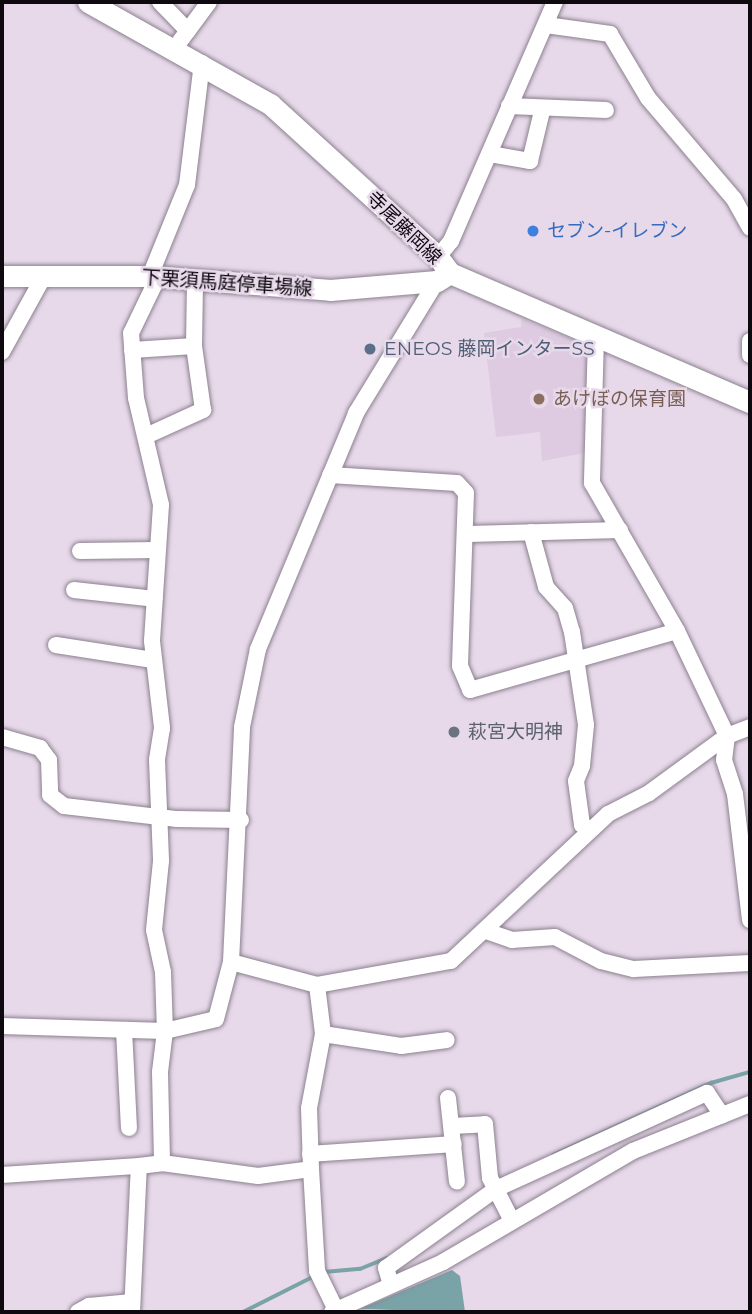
<!DOCTYPE html>
<meta charset="utf-8">
<style>
body{margin:0}
#map{position:relative;width:752px;height:1314px;overflow:hidden;background:#e7d9ea;font-family:Montserrat,"Noto Sans JP",sans-serif}
div>[style]{position:absolute}
.built>*{inset:0;background:#decbe2}
.water>*{inset:0;background:#7aa3a7}
.stream>*{height:3.5px;margin:-1.75px;padding:0 1.75px;transform-origin:1.75px;border-radius:1.75px;background:#7aa3a7}
.roads{filter:drop-shadow(0 0 2px #8c808f) drop-shadow(0 0 2px #8c808f)}
.minor>*{height:16px;margin:-8px;padding:0 8px;transform-origin:8px;border-radius:8px;background:#fff}
.major>*{height:21px;margin:-10.5px;padding:0 10.5px;transform-origin:10.5px;border-radius:10.5px;background:#fff}
.dots>*{width:19px;height:19px;translate:-50% -50%;box-sizing:border-box;border:4px solid #e7d9ea;border-radius:50%}
span{translate:-50% -50%;white-space:nowrap;text-align:center;line-height:1.15;-webkit-text-stroke:5px #e7d9ea;paint-order:stroke}
.street-label{font-size:19px;color:#0e090f}
.shop-label{font-size:19px;color:#366cbe}
.left{translate:0 -50%;text-align:left}
.service-label{font-size:19px;color:#4e5e75}
.education-label{font-size:19px;color:#785e54}
.worship-label{font-size:19px;color:#5b616d}
.frame{position:absolute;inset:0;border:4px solid #0e090f;pointer-events:none}
</style>
<div id="map">
<div class="built">
<div style="clip-path:polygon(522px 319px,588px 346px,585px 453px,542px 461px,540px 432px,496px 437px,484px 333px,521px 327px)"></div>
</div>
<div class="water">
<div style="clip-path:polygon(452px 1270px,460px 1276px,465px 1312px,360px 1309px)"></div>
</div>
<div class="stream">
<div style="left:553px;top:1155px;width:174px;rotate:-24.5deg"></div>
<div style="left:711px;top:1083px;width:41px;rotate:-15.8deg"></div>
<div style="left:324px;top:1272px;width:36px;rotate:-5deg"></div>
<div style="left:360px;top:1269px;width:29px;rotate:-22deg"></div>
<div style="left:243px;top:1312px;width:78px;rotate:-26.6deg"></div>
</div>
<div class="roads">
<div class="minor">
<div style="left:160px;top:2px;width:40px;rotate:46deg"></div>
<div style="left:546px;top:25px;width:65px;rotate:8deg"></div>
<div style="left:610px;top:34px;width:74px;rotate:59.3deg"></div>
<div style="left:648px;top:98px;width:133px;rotate:49.6deg"></div>
<div style="left:734px;top:199px;width:33px;rotate:61deg"></div>
<div style="left:175px;top:48px;width:57px;rotate:-53.5deg"></div>
<div style="left:509px;top:106px;width:97px;rotate:2.4deg"></div>
<div style="left:490px;top:154px;width:41px;rotate:9.9deg"></div>
<div style="left:530px;top:161px;width:51px;rotate:-76.5deg"></div>
<div style="left:438px;top:257px;width:21px;rotate:-51deg"></div>
<div style="left:451px;top:241px;width:261px;rotate:-66.5deg"></div>
<div style="left:150px;top:276px;width:98px;rotate:-67.9deg"></div>
<div style="left:187px;top:185px;width:123px;rotate:-83deg"></div>
<div style="left:158px;top:277px;width:62px;rotate:115.7deg"></div>
<div style="left:131px;top:333px;width:65px;rotate:85.6deg"></div>
<div style="left:136px;top:398px;width:110px;rotate:76.8deg"></div>
<div style="left:161px;top:505px;width:136px;rotate:93.8deg"></div>
<div style="left:152px;top:641px;width:88px;rotate:83.4deg"></div>
<div style="left:162px;top:728px;width:32px;rotate:99deg"></div>
<div style="left:157px;top:760px;width:101px;rotate:87.7deg"></div>
<div style="left:161px;top:861px;width:69px;rotate:95.8deg"></div>
<div style="left:154px;top:930px;width:43px;rotate:77.9deg"></div>
<div style="left:163px;top:972px;width:59px;rotate:88.1deg"></div>
<div style="left:165px;top:1031px;width:41px;rotate:97deg"></div>
<div style="left:160px;top:1072px;width:91px;rotate:88.7deg"></div>
<div style="left:596px;top:337px;width:146px;rotate:91.6deg"></div>
<div style="left:592px;top:483px;width:171px;rotate:60.1deg"></div>
<div style="left:677px;top:631px;width:116px;rotate:64.5deg"></div>
<div style="left:727px;top:736px;width:24px;rotate:97deg"></div>
<div style="left:724px;top:760px;width:36px;rotate:72deg"></div>
<div style="left:735px;top:794px;width:127px;rotate:83.2deg"></div>
<div style="left:750px;top:341px;width:14px;rotate:90deg"></div>
<div style="left:132px;top:350px;width:62px;rotate:-3.7deg"></div>
<div style="left:2px;top:352px;width:89px;rotate:-61.1deg"></div>
<div style="left:146px;top:436px;width:63px;rotate:-24.5deg"></div>
<div style="left:203px;top:410px;width:65px;rotate:-98deg"></div>
<div style="left:194px;top:346px;width:66px;rotate:-89.1deg"></div>
<div style="left:330px;top:475px;width:127px;rotate:3.6deg"></div>
<div style="left:457px;top:483px;width:13px;rotate:48deg"></div>
<div style="left:466px;top:493px;width:173px;rotate:92deg"></div>
<div style="left:460px;top:666px;width:26px;rotate:67deg"></div>
<div style="left:470px;top:690px;width:215px;rotate:-15.9deg"></div>
<div style="left:531px;top:532px;width:57px;rotate:74.7deg"></div>
<div style="left:546px;top:587px;width:28px;rotate:48deg"></div>
<div style="left:565px;top:608px;width:25px;rotate:74deg"></div>
<div style="left:572px;top:632px;width:94px;rotate:81.4deg"></div>
<div style="left:586px;top:725px;width:41px;rotate:95.6deg"></div>
<div style="left:582px;top:766px;width:16px;rotate:112deg"></div>
<div style="left:576px;top:781px;width:44px;rotate:82.2deg"></div>
<div style="left:582px;top:825px;width:9px;rotate:32deg"></div>
<div style="left:468px;top:534px;width:152px;rotate:-1.5deg"></div>
<div style="left:80px;top:551px;width:77px;rotate:-0.7deg"></div>
<div style="left:74px;top:590px;width:81px;rotate:6.3deg"></div>
<div style="left:56px;top:645px;width:98px;rotate:8.8deg"></div>
<div style="left:2px;top:737px;width:40px;rotate:16deg"></div>
<div style="left:40px;top:748px;width:15px;rotate:53deg"></div>
<div style="left:49px;top:760px;width:35px;rotate:88deg"></div>
<div style="left:50px;top:795px;width:18px;rotate:38deg"></div>
<div style="left:64px;top:806px;width:114px;rotate:6.6deg"></div>
<div style="left:177px;top:819px;width:64px;rotate:0.9deg"></div>
<div style="left:486px;top:931px;width:28px;rotate:19deg"></div>
<div style="left:512px;top:940px;width:43px;rotate:-4deg"></div>
<div style="left:555px;top:937px;width:52px;rotate:27.6deg"></div>
<div style="left:601px;top:961px;width:34px;rotate:14deg"></div>
<div style="left:634px;top:969px;width:116px;rotate:-3deg"></div>
<div style="left:231px;top:962px;width:89px;rotate:15deg"></div>
<div style="left:317px;top:985px;width:49px;rotate:83deg"></div>
<div style="left:323px;top:1034px;width:75px;rotate:100.7deg"></div>
<div style="left:309px;top:1108px;width:61px;rotate:88.1deg"></div>
<div style="left:311px;top:1169px;width:102px;rotate:86.6deg"></div>
<div style="left:317px;top:1271px;width:46px;rotate:64deg"></div>
<div style="left:317px;top:985px;width:136px;rotate:-10.2deg"></div>
<div style="left:451px;top:961px;width:215px;rotate:-43.1deg"></div>
<div style="left:608px;top:814px;width:46px;rotate:-27.1deg"></div>
<div style="left:649px;top:793px;width:97px;rotate:-36.2deg"></div>
<div style="left:727px;top:736px;width:25px;rotate:-21deg"></div>
<div style="left:2px;top:1026px;width:163px;rotate:1.8deg"></div>
<div style="left:165px;top:1031px;width:52px;rotate:-13.2deg"></div>
<div style="left:216px;top:1019px;width:59px;rotate:-75.3deg"></div>
<div style="left:231px;top:962px;width:235px;rotate:-87.3deg"></div>
<div style="left:242px;top:727px;width:80px;rotate:-78.4deg"></div>
<div style="left:258px;top:649px;width:256px;rotate:-67.4deg"></div>
<div style="left:356px;top:413px;width:155px;rotate:-58.5deg"></div>
<div style="left:124px;top:1030px;width:98px;rotate:87.1deg"></div>
<div style="left:323px;top:1034px;width:79px;rotate:8.7deg"></div>
<div style="left:401px;top:1046px;width:46px;rotate:-7.4deg"></div>
<div style="left:448px;top:1098px;width:84px;rotate:83.9deg"></div>
<div style="left:452px;top:1126px;width:33px;rotate:-3deg"></div>
<div style="left:485px;top:1124px;width:54px;rotate:84.7deg"></div>
<div style="left:490px;top:1178px;width:46px;rotate:62.9deg"></div>
<div style="left:310px;top:1154px;width:144px;rotate:-4deg"></div>
<div style="left:2px;top:1175px;width:137px;rotate:-3.8deg"></div>
<div style="left:391px;top:1285px;width:18px;rotate:-106deg"></div>
<div style="left:386px;top:1268px;width:135px;rotate:-35.7deg"></div>
<div style="left:496px;top:1189px;width:232px;rotate:-24.5deg"></div>
<div style="left:707px;top:1093px;width:27px;rotate:56deg"></div>
<div style="left:78px;top:1312px;width:13px;rotate:-29deg"></div>
<div style="left:89px;top:1306px;width:43px;rotate:-5.3deg"></div>
<div style="left:132px;top:1312px;width:146px;rotate:-87.3deg"></div>
<div style="left:139px;top:1166px;width:23px;rotate:-7deg"></div>
<div style="left:162px;top:1163px;width:97px;rotate:7.7deg"></div>
<div style="left:258px;top:1176px;width:53px;rotate:-7.5deg"></div>
<div style="left:332px;top:1312px;width:122px;rotate:-24.2deg"></div>
<div style="left:443px;top:1262px;width:220px;rotate:-30.3deg"></div>
<div style="left:633px;top:1151px;width:126px;rotate:-21.9deg"></div>
</div>
<div class="major">
<div style="left:88px;top:2px;width:209px;rotate:29.3deg"></div>
<div style="left:270px;top:104px;width:227px;rotate:42.3deg"></div>
<div style="left:438px;top:257px;width:20px;rotate:53deg"></div>
<div style="left:450px;top:273px;width:327px;rotate:23.3deg"></div>
<div style="left:2px;top:276px;width:148px"></div>
<div style="left:150px;top:276px;width:181px;rotate:4.4deg"></div>
<div style="left:330px;top:290px;width:107px;rotate:-4.8deg"></div>
<div style="left:437px;top:281px;width:15px;rotate:-32deg"></div>
</div>
</div>
<div class="dots">
<div style="left:533px;top:231px;background:#3f7fe0"></div>
<div style="left:370px;top:349px;background:#5c6f8a"></div>
<div style="left:539px;top:399px;background:#8d6e63"></div>
<div style="left:454px;top:732px;background:#6b7280"></div>
</div>
<div class="street-label">
<span style="left:404px;top:228px;rotate:44deg">寺尾藤岡線</span>
<span style="left:227px;top:283px;rotate:4deg">下栗須馬庭停車場線</span>
</div>
<div class="shop-label">
<span class="left" style="left:547px;top:231px">セブン-イレブン</span>
</div>
<div class="service-label">
<span class="left" style="left:384px;top:349px">ENEOS 藤岡インターSS</span>
</div>
<div class="education-label">
<span class="left" style="left:553px;top:399px">あけぼの保育園</span>
</div>
<div class="worship-label">
<span class="left" style="left:468px;top:732px">萩宮大明神</span>
</div>
<div class="frame"></div>
</div>
